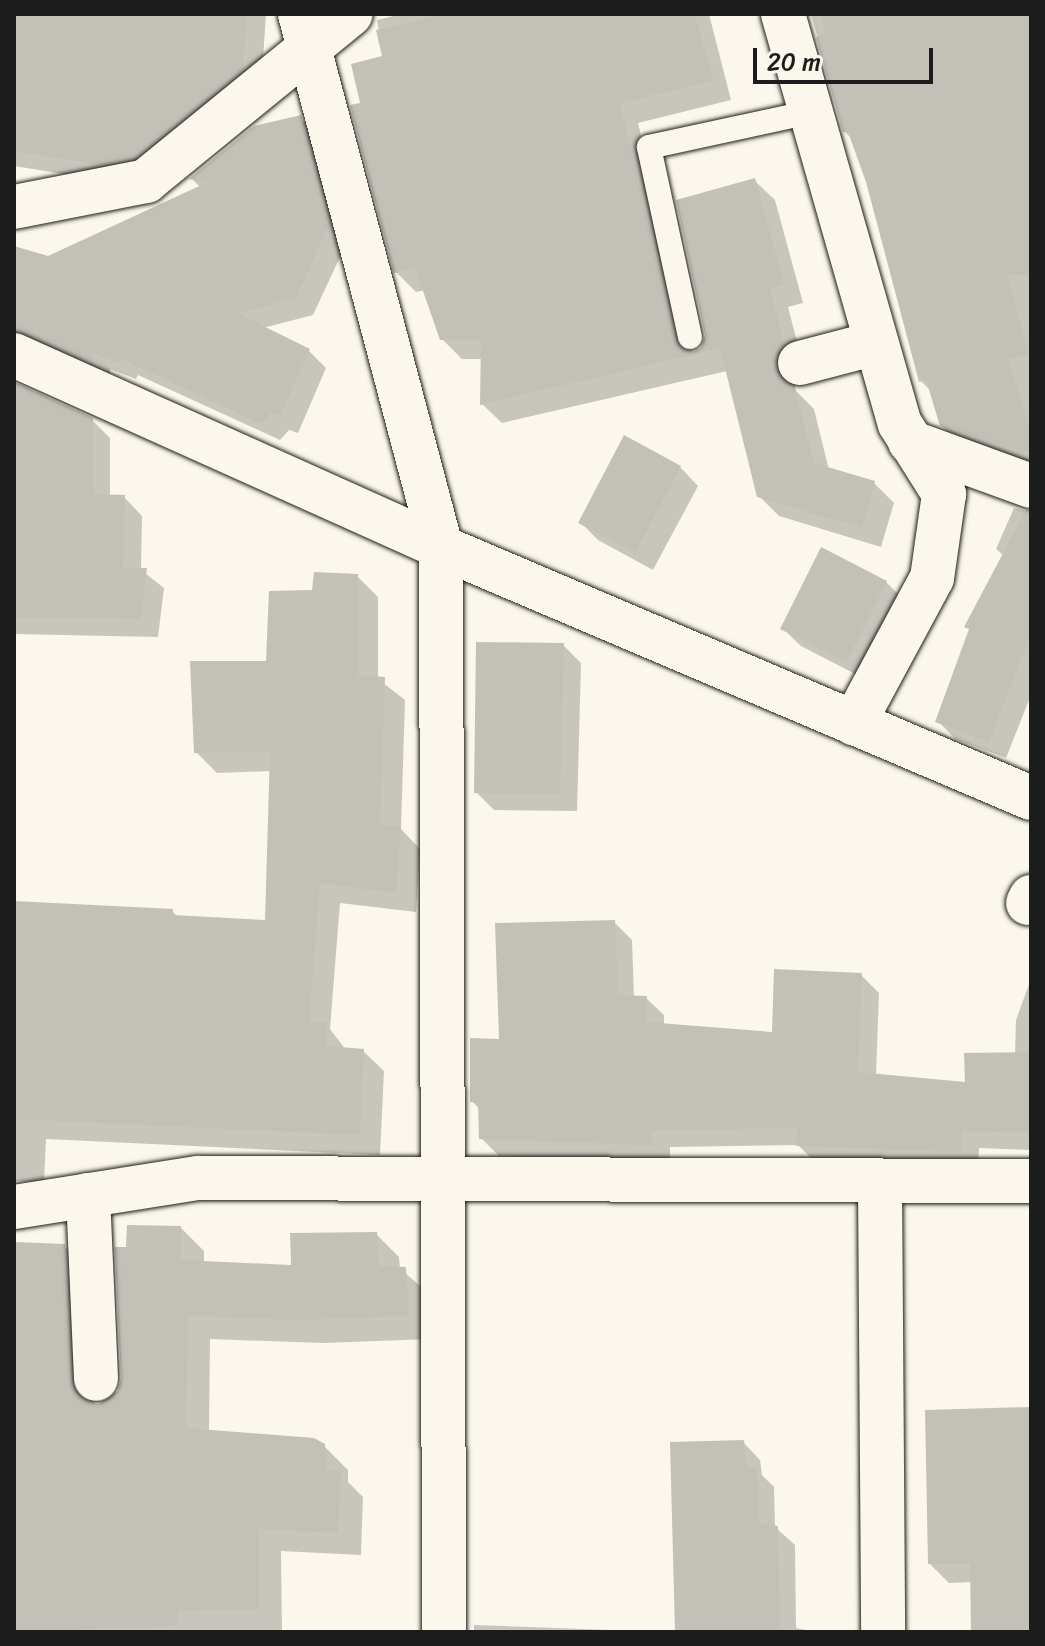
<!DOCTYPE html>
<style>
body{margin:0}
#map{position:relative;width:1045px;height:1646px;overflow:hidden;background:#fbf7ec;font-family:Sriracha,sans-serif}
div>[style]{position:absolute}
.shadow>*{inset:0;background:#0003}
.building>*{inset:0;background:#c3c0b8}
.roads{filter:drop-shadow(0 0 2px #1c1c1c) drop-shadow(0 0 2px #1c1c1c)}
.service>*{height:24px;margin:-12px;padding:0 12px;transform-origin:12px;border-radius:12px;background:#fbf7ec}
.minor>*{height:44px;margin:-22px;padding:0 22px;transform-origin:22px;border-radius:22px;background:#fbf7ec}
span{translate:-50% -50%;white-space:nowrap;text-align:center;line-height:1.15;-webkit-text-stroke:8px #fbf7ec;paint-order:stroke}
.frame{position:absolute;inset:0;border:16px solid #1c1c1c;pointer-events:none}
.scale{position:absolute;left:753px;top:48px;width:180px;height:36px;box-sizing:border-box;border:4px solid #1c1c1c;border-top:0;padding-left:10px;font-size:24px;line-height:28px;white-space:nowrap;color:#1c1c1c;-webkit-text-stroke:6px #fbf7ec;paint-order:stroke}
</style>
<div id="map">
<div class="shadow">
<div style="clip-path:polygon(14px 14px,266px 14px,261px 89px,120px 183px,14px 166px)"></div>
<div style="clip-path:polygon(402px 14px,709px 14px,731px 100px,638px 123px,693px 354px,702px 349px,755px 181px,775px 200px,803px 303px,788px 307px,803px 365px,795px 376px,795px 390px,814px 409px,829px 470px,874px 483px,894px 503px,881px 547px,779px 516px,759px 496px,727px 371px,502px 423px,482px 404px,483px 359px,462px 359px,442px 339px,425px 290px,416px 292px,396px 272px,362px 104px,384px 58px,377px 20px)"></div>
<div style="clip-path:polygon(811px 14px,1031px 14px,1031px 464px,959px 443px,941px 425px,932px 392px,921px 381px,879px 218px,852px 139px,844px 131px)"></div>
<div style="clip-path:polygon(300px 118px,318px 136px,347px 242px,313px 315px,263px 328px,308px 350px,326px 368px,298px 433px,289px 430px,280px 440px,138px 375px,136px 379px,110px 369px,110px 377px,14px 333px,14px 247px,49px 258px,200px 187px,192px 179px)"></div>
<div style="clip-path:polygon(14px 386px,92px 420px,110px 438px,110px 497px,124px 497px,142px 516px,141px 570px,164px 588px,158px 637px,14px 634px)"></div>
<div style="clip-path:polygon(680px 467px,698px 486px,653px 570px,598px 540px,580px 522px)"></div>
<div style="clip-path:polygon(1014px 508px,1031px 512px,1031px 695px,1006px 758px,955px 739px,938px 721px,1004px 556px,996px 549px)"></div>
<div style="clip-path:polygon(357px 576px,378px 597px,378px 679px,405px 700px,401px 829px,420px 849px,416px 912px,340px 903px,330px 1029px,346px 1050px,363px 1051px,384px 1071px,380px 1155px,46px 1139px,44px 1182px,14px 1181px,14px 902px,172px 911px,179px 918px,267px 922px,271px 771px,217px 773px,196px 752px,268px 663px,314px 592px)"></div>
<div style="clip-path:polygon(886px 582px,904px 600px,865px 679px,801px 646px,782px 628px)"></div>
<div style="clip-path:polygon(563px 645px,581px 663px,577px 811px,494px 810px,476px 792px)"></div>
<div style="clip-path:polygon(614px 922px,632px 940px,634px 997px,646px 998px,664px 1015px,664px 1026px,774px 1034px,861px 975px,879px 993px,876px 1075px,967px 1084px,1015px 1054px,1016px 1020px,1031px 979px,1031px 1150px,979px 1148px,978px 1169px,816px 1163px,798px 1145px,670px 1147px,670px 1162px,499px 1156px,481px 1138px,480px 1110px,472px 1101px,501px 1041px)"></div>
<div style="clip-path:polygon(181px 1228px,204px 1251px,204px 1263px,293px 1267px,376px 1234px,399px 1257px,400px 1269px,429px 1293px,431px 1339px,323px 1343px,210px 1339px,209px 1432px,324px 1446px,348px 1470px,348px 1482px,363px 1497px,361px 1555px,281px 1551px,282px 1632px,14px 1632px,14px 1244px,64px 1246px,88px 1270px,94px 1405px,98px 1406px,119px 1392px,123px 1379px,128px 1249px)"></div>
<div style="clip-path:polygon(1031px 1409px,1031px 1632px,973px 1632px,972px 1582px,949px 1583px,930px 1564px)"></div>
<div style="clip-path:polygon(743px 1442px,760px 1460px,762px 1475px,774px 1487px,775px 1527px,795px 1545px,796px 1628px,816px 1632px,677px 1632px)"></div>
<div style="clip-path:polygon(474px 1625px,669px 1632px,474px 1632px)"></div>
</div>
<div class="building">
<div style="clip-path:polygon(14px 14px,247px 14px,243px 70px,135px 158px,100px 165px,14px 151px)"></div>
<div style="clip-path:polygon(443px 14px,695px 14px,713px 80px,620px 103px,675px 340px,692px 352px,701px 348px,705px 335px,676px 200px,755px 178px,784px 284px,770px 288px,784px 344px,776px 356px,776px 370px,795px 387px,814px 463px,875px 481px,862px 528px,757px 497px,720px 348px,480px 405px,481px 341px,440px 340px,415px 268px,394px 273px,350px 105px,360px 103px,351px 64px,382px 56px,376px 30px)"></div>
<div style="clip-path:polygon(820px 14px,1031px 14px,1031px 275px,1007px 275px,1029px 353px,1008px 359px,1031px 433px,1031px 453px,940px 426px,926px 380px,919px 382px,866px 182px,848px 132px,843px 132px,816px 37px,826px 33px)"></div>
<div style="clip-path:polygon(301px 115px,330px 223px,296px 298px,237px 313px,310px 349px,280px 416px,271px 413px,261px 424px,120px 358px,118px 363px,93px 353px,93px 363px,14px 330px,14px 246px,48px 256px,208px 182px,189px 179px,254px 126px)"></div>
<div style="clip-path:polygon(14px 382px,93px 418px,93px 494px,125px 495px,123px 568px,147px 568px,141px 619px,14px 617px)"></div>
<div style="clip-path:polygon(624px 435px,681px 466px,635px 553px,578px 523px)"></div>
<div style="clip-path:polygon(1026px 510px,1031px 510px,1031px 634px,989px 742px,935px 722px,969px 629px,964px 627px)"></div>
<div style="clip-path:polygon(821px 547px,887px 581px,846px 662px,780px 629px)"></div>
<div style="clip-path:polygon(314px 572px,358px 574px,358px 675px,385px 677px,380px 824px,401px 827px,396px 893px,320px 883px,309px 1022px,326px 1022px,327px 1046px,364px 1049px,360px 1135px,14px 1119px,14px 901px,173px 909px,173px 915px,265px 920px,270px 751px,194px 753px,190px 661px,266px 661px,269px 591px,312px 590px)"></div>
<div style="clip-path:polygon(476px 642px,564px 643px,560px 794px,474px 793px)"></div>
<div style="clip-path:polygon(615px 920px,618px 995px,647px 996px,646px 1022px,772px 1032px,774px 969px,862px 973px,858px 1072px,965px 1082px,964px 1053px,1031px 1052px,1031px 1133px,962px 1131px,961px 1152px,796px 1146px,797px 1128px,652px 1130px,653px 1145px,479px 1139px,478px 1103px,470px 1102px,470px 1038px,499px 1039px,495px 923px)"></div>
<div style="clip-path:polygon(127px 1225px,181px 1226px,181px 1260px,291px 1265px,290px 1233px,377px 1232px,379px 1266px,406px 1267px,409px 1316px,299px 1320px,188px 1316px,186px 1428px,314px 1438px,325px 1444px,326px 1470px,341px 1472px,338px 1533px,259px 1529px,259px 1610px,178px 1611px,178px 1626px,14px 1632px,14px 1242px,65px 1244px,71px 1381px,84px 1401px,98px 1404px,118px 1391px,121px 1379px,115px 1247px,126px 1247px)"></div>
<div style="clip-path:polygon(1031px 1407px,1031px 1632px,971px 1632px,970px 1564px,928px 1564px,925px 1410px)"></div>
<div style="clip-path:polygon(744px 1440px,746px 1466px,757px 1468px,759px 1523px,778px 1526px,780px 1632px,675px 1632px,670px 1442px)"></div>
</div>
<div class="roads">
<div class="service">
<div style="left:690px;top:337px;width:194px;rotate:-102.2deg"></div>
<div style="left:649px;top:147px;width:166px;rotate:-12.2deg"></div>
</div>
<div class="minor">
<div style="left:300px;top:14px;width:551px;rotate:75.18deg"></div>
<div style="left:441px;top:547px;width:1085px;rotate:89.84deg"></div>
<div style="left:783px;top:14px;width:426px;rotate:74.1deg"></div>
<div style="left:900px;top:424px;width:83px;rotate:57.8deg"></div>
<div style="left:944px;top:494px;width:85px;rotate:98.1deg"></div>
<div style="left:932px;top:578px;width:165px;rotate:118.3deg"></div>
<div style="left:14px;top:207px;width:135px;rotate:-11.1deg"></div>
<div style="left:146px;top:181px;width:264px;rotate:-39.2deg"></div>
<div style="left:14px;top:355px;width:468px;rotate:24.2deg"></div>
<div style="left:441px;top:547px;width:641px;rotate:23.05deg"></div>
<div style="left:800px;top:363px;width:79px;rotate:-14.7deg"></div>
<div style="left:910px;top:442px;width:129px;rotate:20deg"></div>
<div style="left:1028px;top:903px;width:7px;rotate:-63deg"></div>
<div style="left:880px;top:1181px;width:451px;rotate:89.6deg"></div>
<div style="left:88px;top:1195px;width:184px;rotate:87.5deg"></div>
<div style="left:14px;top:1207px;width:186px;rotate:-9deg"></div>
<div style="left:198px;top:1178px;width:833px;rotate:0.21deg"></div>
</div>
</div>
<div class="frame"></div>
<div class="scale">20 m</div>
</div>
